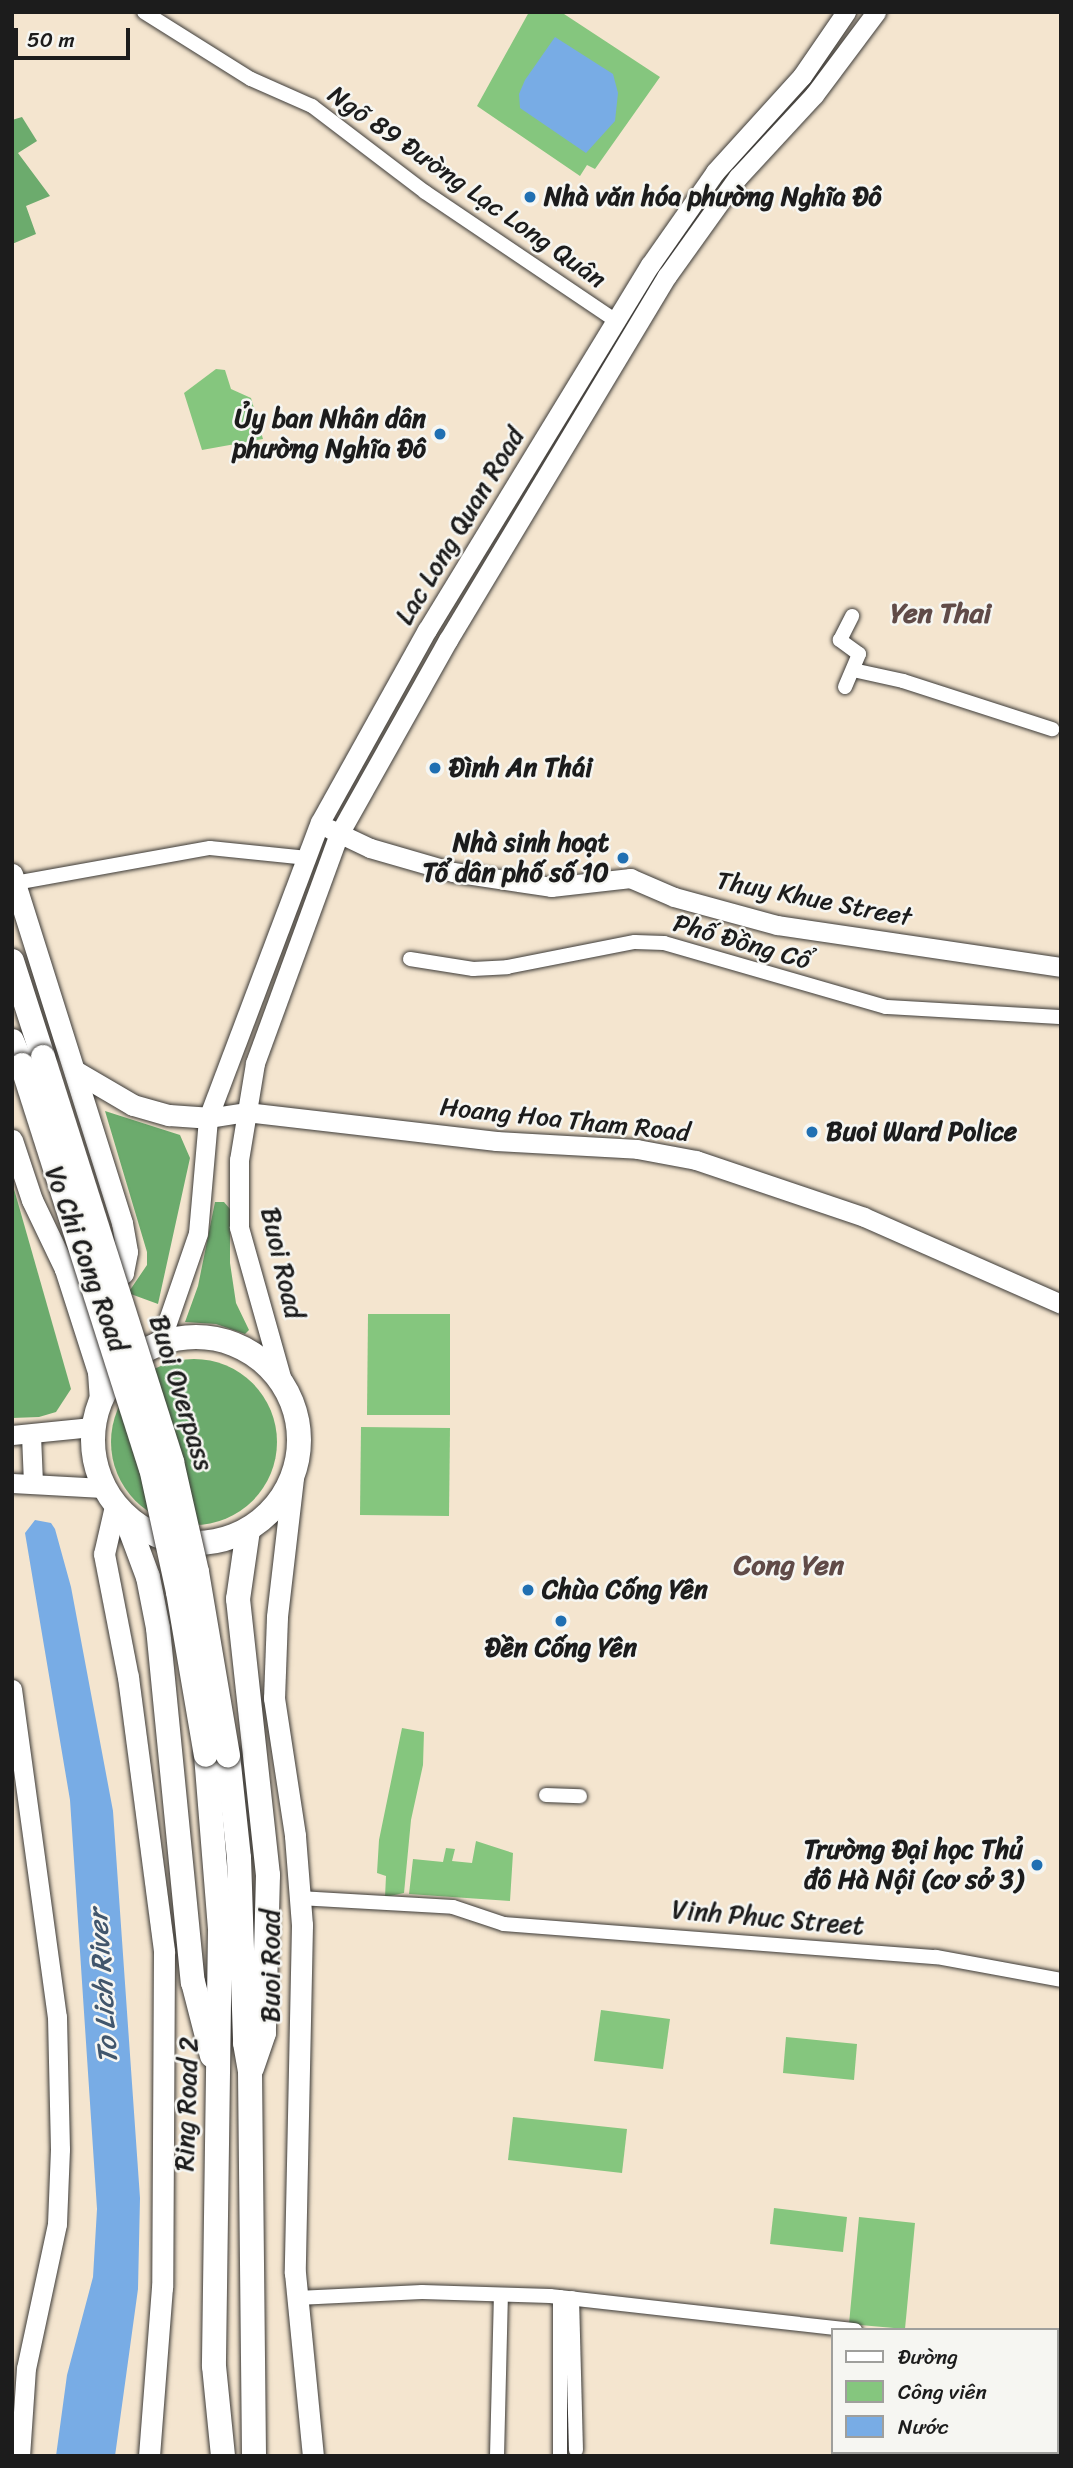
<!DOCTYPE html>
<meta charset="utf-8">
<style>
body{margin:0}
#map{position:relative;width:1073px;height:2468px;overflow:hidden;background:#f4e5cf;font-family:Sriracha,sans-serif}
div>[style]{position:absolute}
.green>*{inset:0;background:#85c67e}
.forest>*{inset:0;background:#6cab6d}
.round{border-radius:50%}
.water>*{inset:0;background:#78ace5}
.roads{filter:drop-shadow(0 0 2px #3c3a37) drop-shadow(0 0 2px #3c3a37)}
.street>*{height:14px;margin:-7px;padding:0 7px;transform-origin:7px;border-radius:7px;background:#fff}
.secondary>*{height:19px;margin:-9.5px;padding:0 9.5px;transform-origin:9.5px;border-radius:9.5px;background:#fff}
.primary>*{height:21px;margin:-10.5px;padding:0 10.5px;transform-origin:10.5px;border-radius:10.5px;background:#fff}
.highway>*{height:24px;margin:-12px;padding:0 12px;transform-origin:12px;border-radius:12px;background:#fff}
.highway>.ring{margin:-12px;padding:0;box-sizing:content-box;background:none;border:24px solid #fff;border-radius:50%}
.bridges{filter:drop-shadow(0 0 2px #3c3a37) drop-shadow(0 0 2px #3c3a37)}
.highway-bridge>*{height:24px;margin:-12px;padding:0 12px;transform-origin:12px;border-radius:12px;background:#fff}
.dots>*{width:19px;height:19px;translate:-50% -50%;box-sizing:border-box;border:4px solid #f6f6f2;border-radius:50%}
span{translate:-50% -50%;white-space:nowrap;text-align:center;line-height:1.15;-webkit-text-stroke:5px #f6f6f2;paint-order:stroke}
.street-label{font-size:26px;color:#1c1c1c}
.poi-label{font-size:26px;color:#1c1c1c;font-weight:700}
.left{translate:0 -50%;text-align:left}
.right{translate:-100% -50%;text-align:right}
.neighbourhood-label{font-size:28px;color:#604b48;font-weight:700}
.water-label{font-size:28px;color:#41566c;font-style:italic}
.frame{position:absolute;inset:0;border:14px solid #1c1c1c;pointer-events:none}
.legend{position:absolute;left:831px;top:2328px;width:228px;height:126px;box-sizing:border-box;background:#f6f6f2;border:2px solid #9f9f9c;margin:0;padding:9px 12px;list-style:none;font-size:21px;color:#1c1c1c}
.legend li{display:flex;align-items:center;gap:14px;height:35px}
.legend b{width:35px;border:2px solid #9f9f9c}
.scale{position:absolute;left:14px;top:28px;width:116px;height:32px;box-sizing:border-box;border:4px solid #1c1c1c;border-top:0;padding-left:9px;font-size:21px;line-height:24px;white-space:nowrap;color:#1c1c1c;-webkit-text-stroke:5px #f6f6f2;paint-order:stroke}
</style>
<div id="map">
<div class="green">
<div style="clip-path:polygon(529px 12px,561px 12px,660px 77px,595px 169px,587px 165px,580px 176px,477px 106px)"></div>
<div style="clip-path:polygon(216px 369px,225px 370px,231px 389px,251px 398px,263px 439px,202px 450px,184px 393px)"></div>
<div style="clip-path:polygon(368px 1314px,450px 1314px,450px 1415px,367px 1415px)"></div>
<div style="clip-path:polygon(361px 1427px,450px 1428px,449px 1516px,360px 1515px)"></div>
<div style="clip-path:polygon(402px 1728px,424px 1732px,423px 1765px,411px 1820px,404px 1893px,385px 1897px,386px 1876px,377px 1873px,379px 1840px)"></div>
<div style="clip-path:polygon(476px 1841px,513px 1853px,510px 1901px,409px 1894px,413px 1859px,443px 1862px,446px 1848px,455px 1849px,452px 1861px,472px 1863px)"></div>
<div style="clip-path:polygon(601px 2010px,670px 2019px,663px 2069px,594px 2061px)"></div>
<div style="clip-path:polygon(786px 2037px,857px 2044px,854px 2080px,783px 2073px)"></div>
<div style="clip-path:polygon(513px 2117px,627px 2129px,622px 2173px,508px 2160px)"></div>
<div style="clip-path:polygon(774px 2208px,847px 2217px,843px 2252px,770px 2244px)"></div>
<div style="clip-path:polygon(859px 2217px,915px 2223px,905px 2329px,849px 2324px)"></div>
</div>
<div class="forest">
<div style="clip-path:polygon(22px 117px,37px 141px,18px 153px,50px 196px,26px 206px,36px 234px,12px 244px,12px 120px)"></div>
<div style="clip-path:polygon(105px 1111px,180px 1135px,190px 1158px,158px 1304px,128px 1293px,147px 1265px,147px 1252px)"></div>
<div style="clip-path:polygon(12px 1182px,71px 1389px,56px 1412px,39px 1417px,12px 1418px)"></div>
<div style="clip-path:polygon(215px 1202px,224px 1202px,230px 1209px,230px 1263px,236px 1303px,249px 1330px,245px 1334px,216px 1324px,185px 1322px,198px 1286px)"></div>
<div class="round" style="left:111px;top:1359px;width:166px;height:166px"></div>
</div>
<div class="water">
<div style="clip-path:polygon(555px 37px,613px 74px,618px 93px,615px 121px,586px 153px,520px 108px,519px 94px,525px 80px)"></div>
<div style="clip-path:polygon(35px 1520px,51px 1523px,55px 1529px,71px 1587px,113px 1811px,140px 2198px,138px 2289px,115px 2456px,56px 2456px,67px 2375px,93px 2277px,97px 2209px,70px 1800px,25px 1533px)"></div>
</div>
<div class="roads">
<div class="street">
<div style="left:144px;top:12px;width:126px;rotate:32.1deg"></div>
<div style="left:251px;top:79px;width:67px;rotate:23.9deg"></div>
<div style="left:312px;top:106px;width:142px;rotate:37.3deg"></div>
<div style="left:425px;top:192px;width:229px;rotate:34deg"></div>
<div style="left:853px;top:670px;width:51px;rotate:12.4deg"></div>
<div style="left:903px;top:681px;width:157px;rotate:17.9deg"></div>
<div style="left:845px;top:687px;width:36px;rotate:-67deg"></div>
<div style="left:859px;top:654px;width:24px;rotate:-144deg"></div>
<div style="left:840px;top:640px;width:27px;rotate:-63deg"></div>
<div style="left:15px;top:883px;width:198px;rotate:-10.2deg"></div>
<div style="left:210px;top:848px;width:98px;rotate:5.9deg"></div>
<div style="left:410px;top:959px;width:64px;rotate:9deg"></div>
<div style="left:473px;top:969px;width:34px;rotate:-3deg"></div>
<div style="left:507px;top:967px;width:130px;rotate:-11.1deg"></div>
<div style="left:635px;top:942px;width:29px;rotate:2deg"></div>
<div style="left:664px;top:943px;width:231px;rotate:16.1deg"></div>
<div style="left:886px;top:1007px;width:175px;rotate:3.3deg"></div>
<div style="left:546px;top:1795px;width:34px;rotate:2deg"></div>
<div style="left:299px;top:1898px;width:154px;rotate:3.3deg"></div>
<div style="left:453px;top:1907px;width:54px;rotate:18.4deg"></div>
<div style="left:504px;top:1924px;width:433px;rotate:4.4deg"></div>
<div style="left:936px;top:1957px;width:127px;rotate:10.4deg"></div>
<div style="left:297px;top:2298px;width:125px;rotate:-2.7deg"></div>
<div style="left:422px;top:2292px;width:128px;rotate:1.8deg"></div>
<div style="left:550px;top:2296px;width:307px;rotate:6.4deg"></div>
<div style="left:572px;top:2298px;width:152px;rotate:88.5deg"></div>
<div style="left:1057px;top:2358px;width:4px;rotate:14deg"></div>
<div style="left:497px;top:2456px;width:161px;rotate:-88.6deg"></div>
<div style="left:560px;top:2456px;width:159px;rotate:-90deg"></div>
</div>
<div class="secondary">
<div style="left:330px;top:829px;width:44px;rotate:25.4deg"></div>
<div style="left:370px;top:848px;width:86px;rotate:16.1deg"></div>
<div style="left:453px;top:872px;width:99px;rotate:8.7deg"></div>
<div style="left:551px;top:887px;width:80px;rotate:-6.5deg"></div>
<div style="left:630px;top:878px;width:48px;rotate:23.4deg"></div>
<div style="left:674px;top:897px;width:107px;rotate:15.2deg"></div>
<div style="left:777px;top:925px;width:287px;rotate:8.4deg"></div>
<div style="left:208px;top:1118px;width:38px;rotate:-9deg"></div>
<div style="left:246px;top:1112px;width:252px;rotate:6.6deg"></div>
<div style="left:496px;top:1141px;width:141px;rotate:3.2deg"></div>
<div style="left:637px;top:1149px;width:60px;rotate:10.6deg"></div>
<div style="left:696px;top:1160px;width:177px;rotate:18.7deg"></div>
<div style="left:864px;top:1217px;width:215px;rotate:23.8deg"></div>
<div style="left:160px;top:1343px;width:116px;rotate:-70.9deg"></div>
<div style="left:198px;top:1233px;width:115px;rotate:-85deg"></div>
<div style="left:208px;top:1118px;width:316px;rotate:-69.3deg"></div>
<div style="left:320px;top:822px;width:220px;rotate:-60.9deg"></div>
<div style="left:427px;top:630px;width:428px;rotate:-58.6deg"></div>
<div style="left:650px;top:265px;width:113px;rotate:-55deg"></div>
<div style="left:715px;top:172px;width:130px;rotate:-47.8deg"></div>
<div style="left:802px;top:76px;width:78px;rotate:-55.5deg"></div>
<div style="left:283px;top:1384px;width:163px;rotate:-105.7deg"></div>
<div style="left:239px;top:1227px;width:67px;rotate:-90deg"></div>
<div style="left:239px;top:1160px;width:98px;rotate:-80.6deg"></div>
<div style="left:255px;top:1063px;width:244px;rotate:-69.9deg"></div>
<div style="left:339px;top:834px;width:223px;rotate:-60.7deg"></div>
<div style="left:448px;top:640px;width:425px;rotate:-59deg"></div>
<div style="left:667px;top:276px;width:122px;rotate:-54.4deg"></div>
<div style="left:738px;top:177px;width:112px;rotate:-47.2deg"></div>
<div style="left:814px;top:95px;width:104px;rotate:-53.2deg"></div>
<div style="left:12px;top:1435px;width:80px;rotate:-5.7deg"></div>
<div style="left:31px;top:1435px;width:48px;rotate:87.6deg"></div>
<div style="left:12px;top:1483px;width:91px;rotate:3.1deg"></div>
<div style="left:12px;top:1689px;width:331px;rotate:82.2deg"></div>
<div style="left:57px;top:2017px;width:132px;rotate:88.7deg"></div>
<div style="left:60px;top:2149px;width:75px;rotate:92.3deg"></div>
<div style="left:57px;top:2224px;width:147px;rotate:102.1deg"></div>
<div style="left:26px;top:2368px;width:88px;rotate:93.9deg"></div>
</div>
<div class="primary">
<div style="left:12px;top:874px;width:366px;rotate:72.5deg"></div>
<div style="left:122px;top:1223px;width:29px;rotate:80deg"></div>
<div style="left:127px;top:1252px;width:21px;rotate:101deg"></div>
<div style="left:123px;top:1273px;width:30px;rotate:157deg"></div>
<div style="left:95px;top:1285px;width:34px;rotate:-152deg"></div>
<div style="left:75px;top:1071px;width:67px;rotate:30.4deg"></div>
<div style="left:133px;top:1105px;width:37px;rotate:16deg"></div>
<div style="left:169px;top:1115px;width:39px;rotate:4deg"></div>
<div style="left:12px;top:1140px;width:63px;rotate:71.6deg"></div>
<div style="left:32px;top:1200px;width:76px;rotate:64.4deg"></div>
<div style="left:65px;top:1269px;width:108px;rotate:72.2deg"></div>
<div style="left:98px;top:1372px;width:27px;rotate:86deg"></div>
<div style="left:293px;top:1478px;width:140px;rotate:96.6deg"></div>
<div style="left:277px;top:1617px;width:81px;rotate:92.1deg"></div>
<div style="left:274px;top:1698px;width:140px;rotate:81.3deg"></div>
<div style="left:295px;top:1836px;width:89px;rotate:85.5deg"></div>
<div style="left:302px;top:1925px;width:348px;rotate:91.2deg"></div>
<div style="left:295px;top:2273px;width:184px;rotate:84.4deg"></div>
<div style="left:115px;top:1506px;width:49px;rotate:102.9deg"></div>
<div style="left:104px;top:1554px;width:125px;rotate:79deg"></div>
<div style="left:128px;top:1677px;width:276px;rotate:82.5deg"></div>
<div style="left:164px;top:1951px;width:336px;rotate:90.3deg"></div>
<div style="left:162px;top:2287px;width:169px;rotate:94.4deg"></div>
</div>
<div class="highway">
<div style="left:12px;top:961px;width:101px;rotate:72.1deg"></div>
<div style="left:12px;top:1041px;width:26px;rotate:67deg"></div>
<div class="ring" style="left:93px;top:1337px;width:182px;height:182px"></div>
<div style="left:126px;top:1518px;width:63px;rotate:69.6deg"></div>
<div style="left:148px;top:1577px;width:52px;rotate:78.9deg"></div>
<div style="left:158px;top:1628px;width:356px;rotate:84.4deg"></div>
<div style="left:193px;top:1982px;width:76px;rotate:75.6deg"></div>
<div style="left:248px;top:1530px;width:70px;rotate:98.2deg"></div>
<div style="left:238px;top:1599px;width:278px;rotate:83.8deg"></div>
<div style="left:268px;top:1875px;width:158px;rotate:91.5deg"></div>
<div style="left:264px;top:2033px;width:37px;rotate:109deg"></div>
<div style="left:206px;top:1755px;width:176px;rotate:85.4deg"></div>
<div style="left:220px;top:1930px;width:436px;rotate:90.8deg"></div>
<div style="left:214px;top:2366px;width:90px;rotate:84.3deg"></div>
<div style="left:228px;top:1755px;width:104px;rotate:83.9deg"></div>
<div style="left:239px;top:1858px;width:185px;rotate:88.1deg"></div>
<div style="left:245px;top:2043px;width:29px;rotate:80deg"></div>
<div style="left:250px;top:2072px;width:384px;rotate:89.4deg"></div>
</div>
</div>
<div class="bridges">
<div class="highway-bridge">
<div style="left:43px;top:1057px;width:425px;rotate:72.3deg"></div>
<div style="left:172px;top:1462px;width:113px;rotate:77.2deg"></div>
<div style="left:197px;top:1572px;width:186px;rotate:80.4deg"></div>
<div style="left:22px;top:1065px;width:423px;rotate:72.3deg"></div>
<div style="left:151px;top:1468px;width:127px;rotate:77.7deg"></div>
<div style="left:178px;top:1592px;width:165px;rotate:80.3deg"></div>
</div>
</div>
<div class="dots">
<div style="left:530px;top:197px;background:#1f6fb2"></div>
<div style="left:440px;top:434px;background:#1f6fb2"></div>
<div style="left:435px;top:768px;background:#1f6fb2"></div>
<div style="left:623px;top:858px;background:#1f6fb2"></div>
<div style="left:812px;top:1132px;background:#1f6fb2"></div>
<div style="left:528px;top:1590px;background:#1f6fb2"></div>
<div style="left:561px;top:1621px;background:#1f6fb2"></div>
<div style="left:1037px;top:1865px;background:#1f6fb2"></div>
</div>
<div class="street-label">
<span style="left:467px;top:187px;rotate:35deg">Ngõ 89 Đường Lạc Long Quân</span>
<span style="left:460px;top:526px;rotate:-59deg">Lac Long Quan Road</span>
<span style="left:814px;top:899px;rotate:11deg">Thuy Khue Street</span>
<span style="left:742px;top:942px;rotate:16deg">Phố Đồng Cổ</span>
<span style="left:565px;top:1120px;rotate:6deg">Hoang Hoa Tham Road</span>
<span style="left:86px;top:1259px;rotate:70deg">Vo Chi Cong Road</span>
<span style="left:282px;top:1263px;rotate:77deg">Buoi Road</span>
<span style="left:181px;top:1393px;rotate:73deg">Buoi Overpass</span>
<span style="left:768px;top:1918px;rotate:5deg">Vinh Phuc Street</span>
<span style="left:271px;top:1966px;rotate:-90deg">Buoi Road</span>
<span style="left:187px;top:2104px;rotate:-88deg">Ring Road 2</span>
</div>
<div class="poi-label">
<span class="left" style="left:544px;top:197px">Nhà văn hóa phường Nghĩa Đô</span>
<span class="right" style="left:426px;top:434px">Ủy ban Nhân dân<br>phường Nghĩa Đô</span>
<span class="left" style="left:449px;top:768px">Đình An Thái</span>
<span class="right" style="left:609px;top:858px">Nhà sinh hoạt<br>Tổ dân phố số 10</span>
<span class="left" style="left:826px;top:1132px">Buoi Ward Police</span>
<span class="left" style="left:542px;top:1590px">Chùa Cống Yên</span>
<span style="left:561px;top:1648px">Đền Cống Yên</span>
<span class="right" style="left:1023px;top:1865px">Trường Đại học Thủ<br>đô Hà Nội (cơ sở 3)</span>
</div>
<div class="neighbourhood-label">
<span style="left:941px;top:613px">Yen Thai</span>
<span style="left:789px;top:1565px">Cong Yen</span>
</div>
<div class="water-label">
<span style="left:103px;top:1987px;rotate:-94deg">To Lich River</span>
</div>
<div class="frame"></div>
<ul class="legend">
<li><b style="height:9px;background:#fff"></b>Đường</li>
<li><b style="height:19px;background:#85c67e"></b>Công viên</li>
<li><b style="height:19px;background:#78ace5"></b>Nước</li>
</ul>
<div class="scale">50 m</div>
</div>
